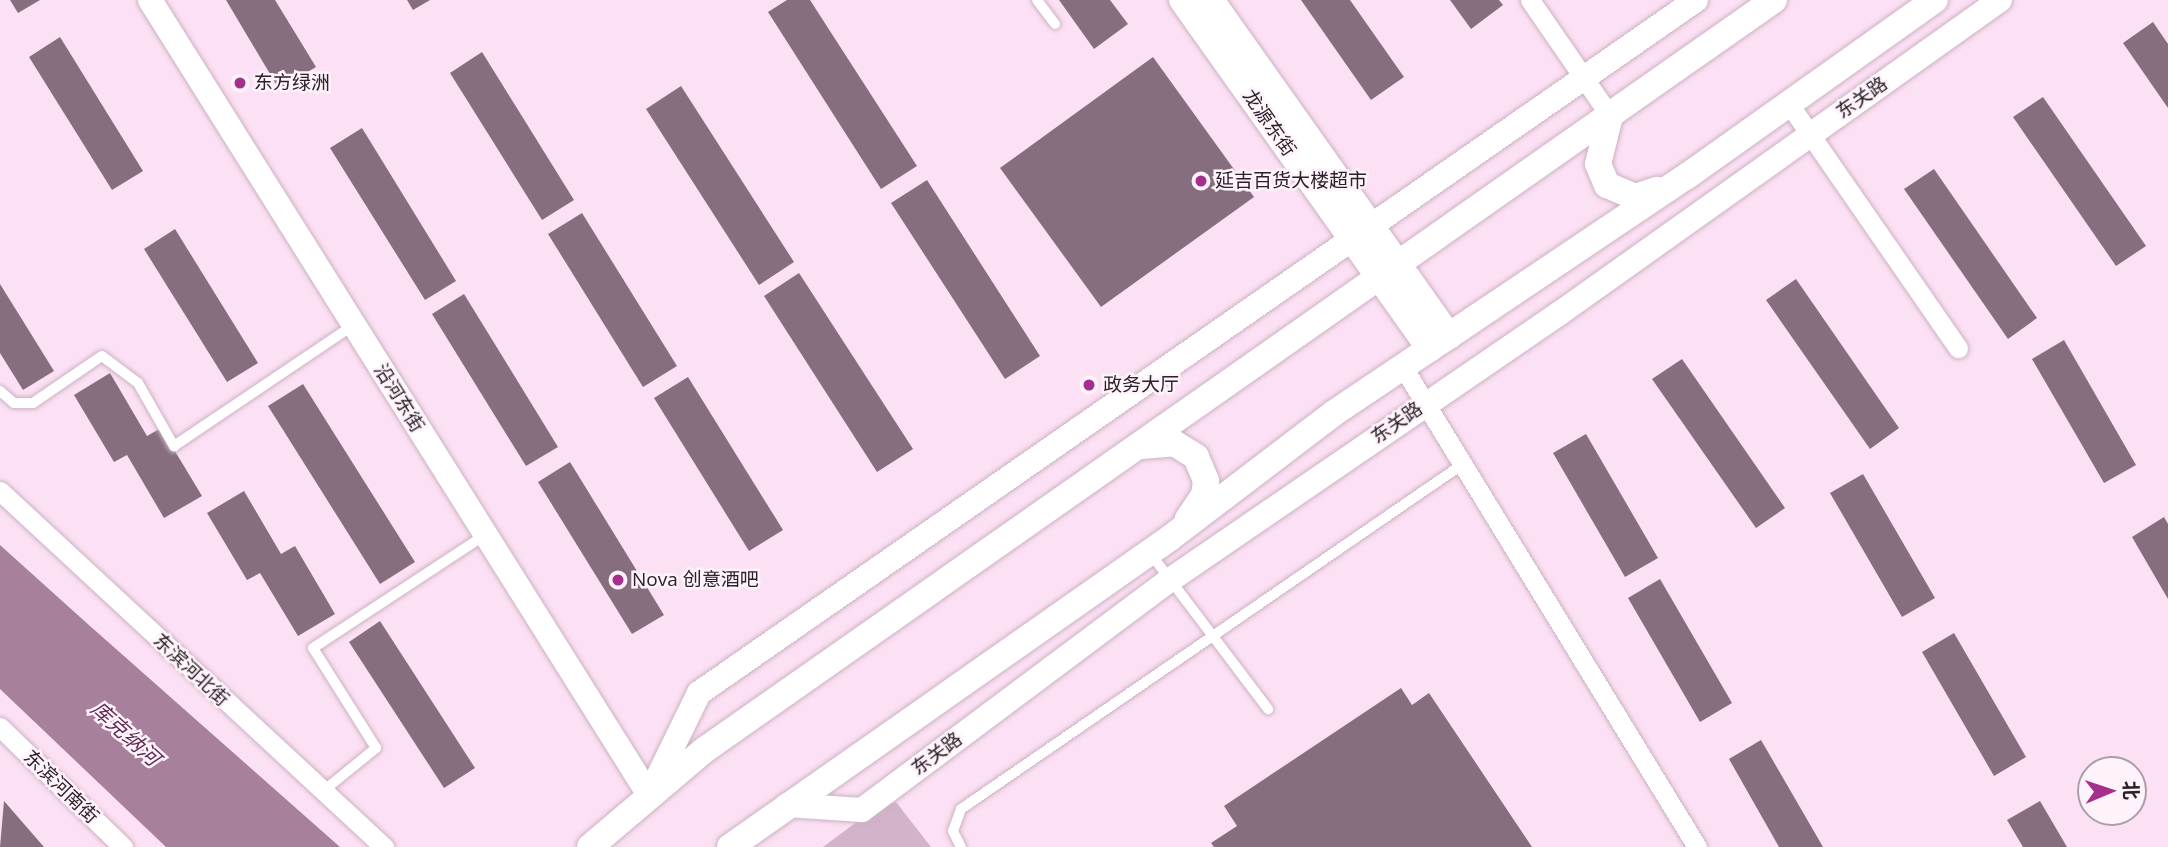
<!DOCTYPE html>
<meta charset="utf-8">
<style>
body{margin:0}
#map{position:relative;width:2168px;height:847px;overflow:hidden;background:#fce0f3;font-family:"Open Sans","Noto Sans SC",sans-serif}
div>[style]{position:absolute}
.green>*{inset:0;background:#d2b3c9}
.water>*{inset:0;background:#a7809c}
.building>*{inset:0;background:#866e7f}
.roads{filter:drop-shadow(0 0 2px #ccb1c4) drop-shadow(0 0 2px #ccb1c4)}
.service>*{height:10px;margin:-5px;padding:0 5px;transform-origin:5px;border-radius:5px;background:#fff}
.minor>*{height:19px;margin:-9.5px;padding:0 9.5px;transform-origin:9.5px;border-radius:9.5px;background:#fff}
.tertiary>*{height:24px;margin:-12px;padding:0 12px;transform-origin:12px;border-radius:12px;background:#fff}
.secondary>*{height:26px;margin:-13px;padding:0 13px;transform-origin:13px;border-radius:13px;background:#fff}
.dots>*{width:19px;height:19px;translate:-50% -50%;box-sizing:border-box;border:4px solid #fef3fb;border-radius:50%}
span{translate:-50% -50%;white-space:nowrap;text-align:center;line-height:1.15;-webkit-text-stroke:5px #fef3fb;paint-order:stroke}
.poi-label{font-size:19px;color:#2b2128}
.left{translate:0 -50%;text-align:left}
.street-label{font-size:19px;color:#2b2128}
.water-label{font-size:21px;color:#5e2b52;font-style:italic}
.north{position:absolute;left:2077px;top:756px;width:70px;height:70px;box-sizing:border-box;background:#fef3fb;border:2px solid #aa9fa7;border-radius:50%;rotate:88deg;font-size:19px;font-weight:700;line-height:28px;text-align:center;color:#2b2128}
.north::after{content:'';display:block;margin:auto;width:24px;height:32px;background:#a2308c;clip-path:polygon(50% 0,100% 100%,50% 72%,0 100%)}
</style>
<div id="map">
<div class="green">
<div style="clip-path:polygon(896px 802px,931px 847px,823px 847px,870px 812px)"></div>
</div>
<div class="water">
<div style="clip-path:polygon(0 545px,90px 626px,340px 847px,166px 847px,0 689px)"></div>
</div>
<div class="building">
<div style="clip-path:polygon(10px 0,40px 0,18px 13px)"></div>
<div style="clip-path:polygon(226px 0,275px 0,316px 67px,279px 89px)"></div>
<div style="clip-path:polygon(407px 0,430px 0,413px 10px)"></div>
<div style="clip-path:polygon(787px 0,810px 0,917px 166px,881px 189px,768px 12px)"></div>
<div style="clip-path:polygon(1059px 0,1110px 0,1128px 24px,1094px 49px)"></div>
<div style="clip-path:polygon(1301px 0,1350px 0,1404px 77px,1371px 100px)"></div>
<div style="clip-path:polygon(1450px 0,1499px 0,1503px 5px,1471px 29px)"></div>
<div style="clip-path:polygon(2153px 22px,2168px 44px,2168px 108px,2123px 43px)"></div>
<div style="clip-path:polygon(60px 37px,143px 171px,112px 190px,29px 57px)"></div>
<div style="clip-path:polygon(482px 52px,574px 200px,542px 220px,450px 73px)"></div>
<div style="clip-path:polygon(1153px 57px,1254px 197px,1101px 307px,1000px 168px)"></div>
<div style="clip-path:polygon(681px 86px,794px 262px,759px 285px,646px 109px)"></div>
<div style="clip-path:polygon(2043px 97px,2146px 246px,2116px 266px,2013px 117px)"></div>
<div style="clip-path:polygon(362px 128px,456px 281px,425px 300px,330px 148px)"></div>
<div style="clip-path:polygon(1934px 169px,2037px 318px,2008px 339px,1904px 189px)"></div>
<div style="clip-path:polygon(927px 180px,1040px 356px,1005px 379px,891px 203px)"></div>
<div style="clip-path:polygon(582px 213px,677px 366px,643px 387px,548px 234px)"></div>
<div style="clip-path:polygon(175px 229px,258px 363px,227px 382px,144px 249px)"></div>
<div style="clip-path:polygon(799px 273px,913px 449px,877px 472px,764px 296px)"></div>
<div style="clip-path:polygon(1796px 279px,1899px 428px,1870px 449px,1766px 300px)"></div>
<div style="clip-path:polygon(0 284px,54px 371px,23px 390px,0 353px)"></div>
<div style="clip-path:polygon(464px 294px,558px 447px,526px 466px,432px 314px)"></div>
<div style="clip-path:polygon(2064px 340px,2136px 465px,2104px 483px,2032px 359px)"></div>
<div style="clip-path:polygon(1682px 359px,1785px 508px,1756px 528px,1652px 379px)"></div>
<div style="clip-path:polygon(110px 373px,147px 436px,161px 428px,202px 496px,164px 518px,127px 455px,114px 462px,74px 395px)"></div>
<div style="clip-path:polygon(688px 377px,783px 530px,749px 551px,654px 398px)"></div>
<div style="clip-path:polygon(303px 384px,415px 562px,380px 584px,268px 406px)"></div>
<div style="clip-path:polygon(1586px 434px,1658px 558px,1625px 577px,1553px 453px)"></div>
<div style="clip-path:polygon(570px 462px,664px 615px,632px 634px,538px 482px)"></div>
<div style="clip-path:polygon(1863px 474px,1935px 598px,1902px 617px,1830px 493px)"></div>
<div style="clip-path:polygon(244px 491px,281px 554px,295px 546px,335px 614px,298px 636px,260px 573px,247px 580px,207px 513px)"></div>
<div style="clip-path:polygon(2164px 517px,2168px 524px,2168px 599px,2132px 537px)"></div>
<div style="clip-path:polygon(1660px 579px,1732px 703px,1700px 722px,1628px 598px)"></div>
<div style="clip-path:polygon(380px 621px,475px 768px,444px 788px,349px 642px)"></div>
<div style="clip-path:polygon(1954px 633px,2026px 757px,1994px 776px,1922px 652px)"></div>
<div style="clip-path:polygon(1401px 688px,1412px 705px,1429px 693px,1532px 847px,1214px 847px,1211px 843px,1237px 826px,1224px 806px)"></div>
<div style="clip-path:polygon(1761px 740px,1823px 847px,1779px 847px,1729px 759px)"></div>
<div style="clip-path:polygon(4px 801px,44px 847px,0 847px)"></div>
<div style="clip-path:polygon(2040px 801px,2067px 847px,2023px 847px,2007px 820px)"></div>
</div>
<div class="roads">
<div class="service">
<div style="left:1037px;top:0;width:30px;rotate:53deg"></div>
<div style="left:0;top:391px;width:18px;rotate:41deg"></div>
<div style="left:14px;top:403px;width:19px"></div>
<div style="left:33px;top:403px;width:83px;rotate:-34.3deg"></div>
<div style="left:102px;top:356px;width:45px;rotate:36.9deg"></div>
<div style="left:138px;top:383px;width:73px;rotate:60.3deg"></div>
<div style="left:174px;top:446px;width:215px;rotate:-34deg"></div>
<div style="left:1150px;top:553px;width:196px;rotate:52.9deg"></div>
<div style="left:322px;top:792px;width:70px;rotate:-39.2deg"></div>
<div style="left:376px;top:748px;width:118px;rotate:-122.2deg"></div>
<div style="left:313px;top:648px;width:206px;rotate:-33.3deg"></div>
<div style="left:961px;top:847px;width:18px;rotate:-117deg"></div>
<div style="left:953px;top:831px;width:23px;rotate:-70deg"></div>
<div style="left:961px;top:809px;width:609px;rotate:-34.5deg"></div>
</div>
<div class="minor">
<div style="left:1530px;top:0;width:141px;rotate:55.4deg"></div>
<div style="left:1789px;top:104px;width:297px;rotate:55.3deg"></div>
<div style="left:1403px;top:367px;width:563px;rotate:58.51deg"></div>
<div style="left:0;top:491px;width:524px;rotate:42.83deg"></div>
<div style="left:0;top:727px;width:172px;rotate:44.3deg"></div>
</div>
<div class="tertiary">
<div style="left:150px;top:0;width:939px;rotate:57.88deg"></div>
<div style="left:649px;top:795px;width:114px;rotate:-63.9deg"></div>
<div style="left:699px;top:693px;width:1214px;rotate:-34.8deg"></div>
<div style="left:787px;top:805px;width:75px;rotate:3.8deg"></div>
<div style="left:862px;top:810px;width:384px;rotate:-36.8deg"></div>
<div style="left:1170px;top:580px;width:473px;rotate:-34.4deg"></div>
<div style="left:1560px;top:313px;width:540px;rotate:-35.43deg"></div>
</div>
<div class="secondary">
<div style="left:1182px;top:0;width:428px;rotate:54.6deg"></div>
<div style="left:1211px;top:0;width:412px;rotate:54.7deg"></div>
<div style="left:1610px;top:116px;width:49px;rotate:104deg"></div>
<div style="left:1598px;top:164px;width:23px;rotate:67deg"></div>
<div style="left:1607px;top:185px;width:30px;rotate:23deg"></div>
<div style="left:1635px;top:197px;width:23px;rotate:-18deg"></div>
<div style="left:1142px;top:446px;width:32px;rotate:-5deg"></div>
<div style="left:1174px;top:443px;width:26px;rotate:32deg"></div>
<div style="left:1196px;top:457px;width:26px;rotate:67deg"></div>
<div style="left:1206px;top:481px;width:14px;rotate:98deg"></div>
<div style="left:1204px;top:495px;width:29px;rotate:124deg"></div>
<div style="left:590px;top:847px;width:148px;rotate:-40.3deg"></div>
<div style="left:703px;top:751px;width:1308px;rotate:-35.04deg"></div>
<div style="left:730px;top:847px;width:538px;rotate:-35.08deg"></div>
<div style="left:1170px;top:538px;width:206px;rotate:-37.3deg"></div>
<div style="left:1334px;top:413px;width:425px;rotate:-33.9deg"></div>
<div style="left:1687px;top:176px;width:304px;rotate:-35.4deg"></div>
</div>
</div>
<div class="dots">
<div style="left:240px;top:83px;background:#a2308c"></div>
<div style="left:1201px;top:181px;background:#a2308c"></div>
<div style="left:1089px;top:385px;background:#a2308c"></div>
<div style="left:618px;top:580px;background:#a2308c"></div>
</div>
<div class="poi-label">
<span class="left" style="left:254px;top:83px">东方绿洲</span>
<span class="left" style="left:1215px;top:181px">延吉百货大楼超市</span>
<span class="left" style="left:1103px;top:385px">政务大厅</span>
<span class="left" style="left:632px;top:580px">Nova 创意酒吧</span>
</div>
<div class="street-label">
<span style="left:1862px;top:98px;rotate:-35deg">东关路</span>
<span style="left:1269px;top:123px;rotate:55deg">龙源东街</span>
<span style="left:399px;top:398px;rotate:58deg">沿河东街</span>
<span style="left:1397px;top:423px;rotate:-35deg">东关路</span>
<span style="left:191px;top:670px;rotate:43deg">东滨河北街</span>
<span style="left:937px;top:754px;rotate:-37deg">东关路</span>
<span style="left:61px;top:787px;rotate:44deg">东滨河南街</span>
</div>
<div class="water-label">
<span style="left:126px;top:733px;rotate:42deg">库克纳河</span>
</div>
<div class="north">北</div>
</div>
